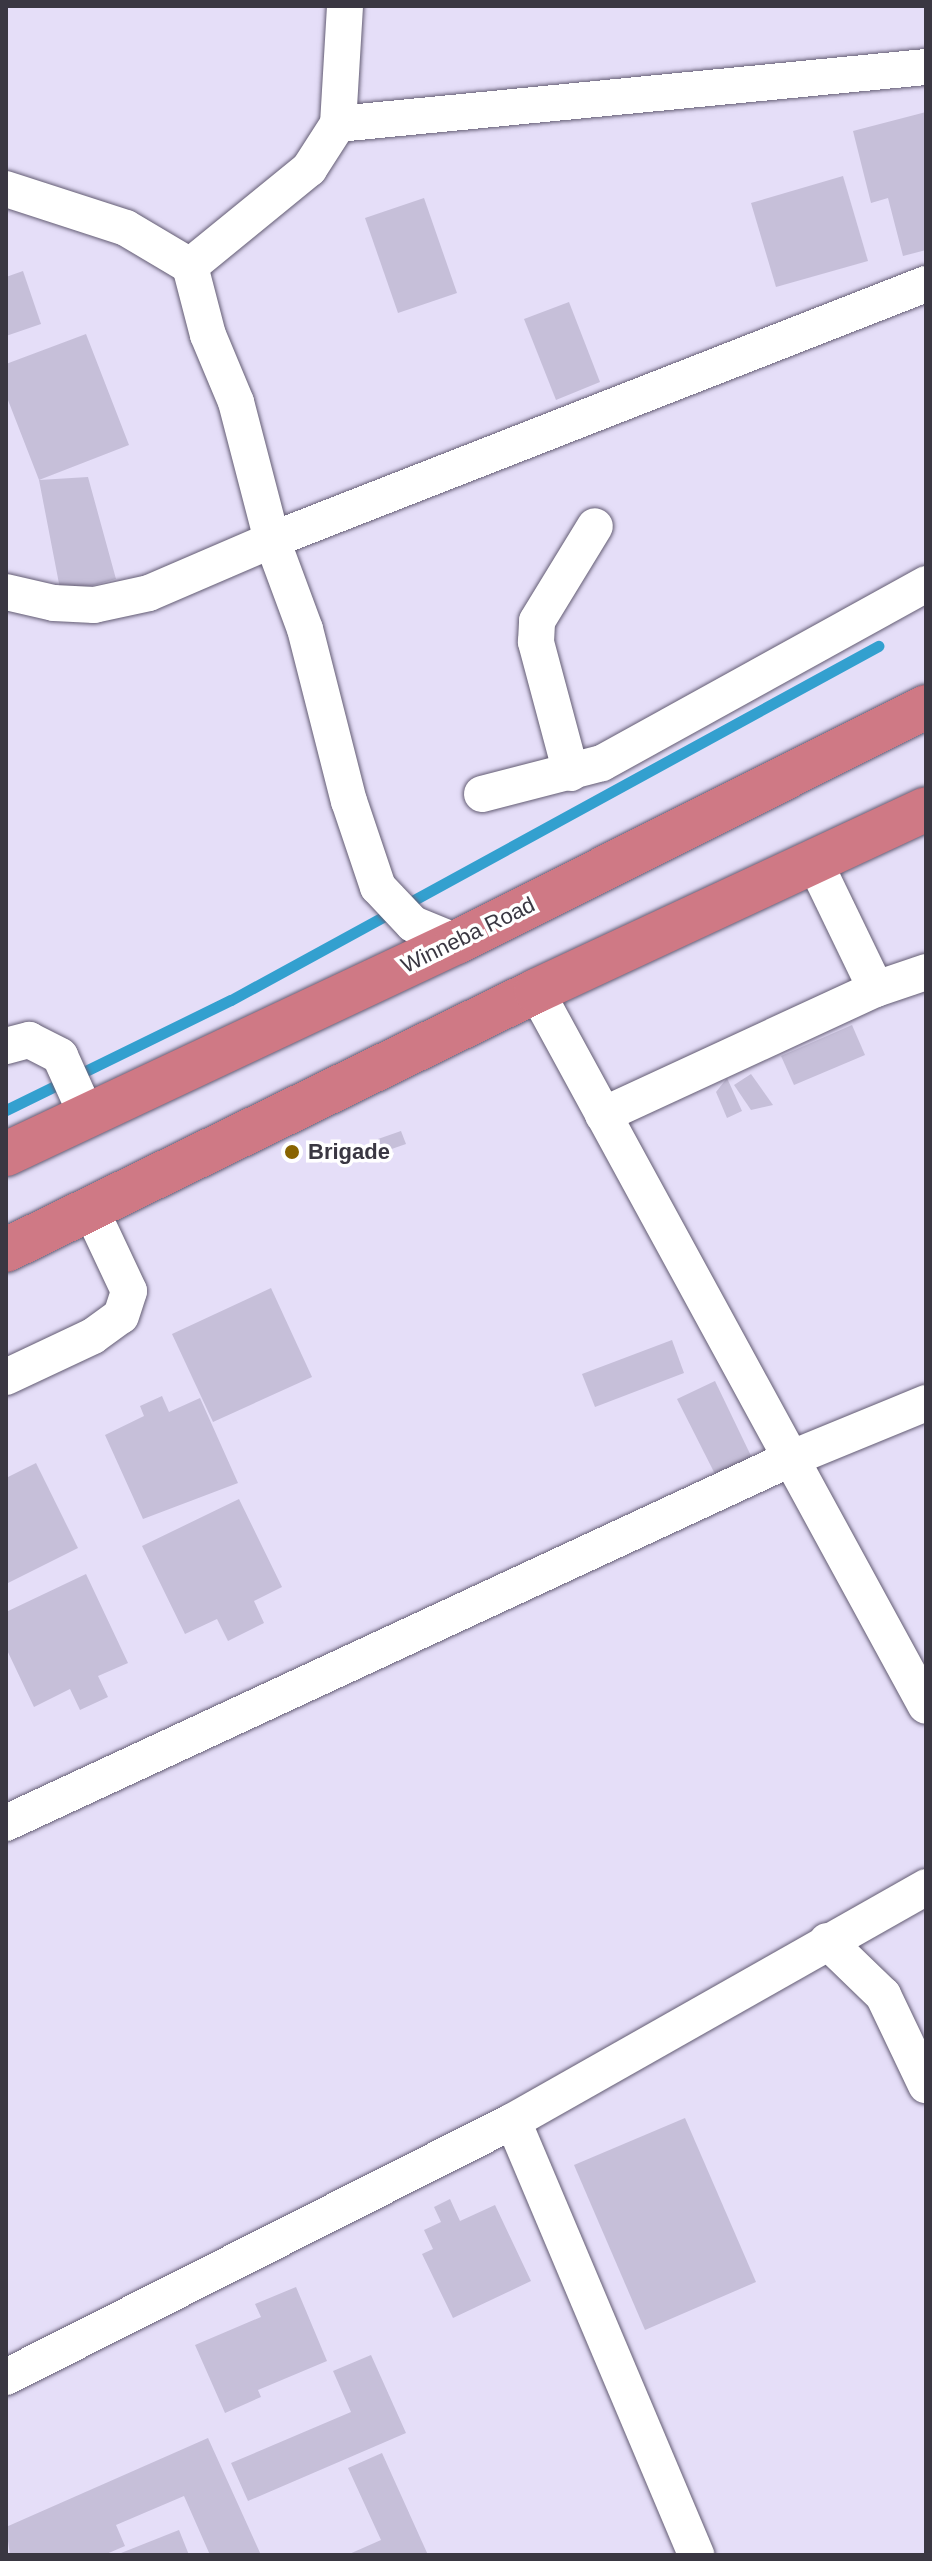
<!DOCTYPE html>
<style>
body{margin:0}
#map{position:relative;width:932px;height:2561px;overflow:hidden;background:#e5def8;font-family:Arial,sans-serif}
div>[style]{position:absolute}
.stream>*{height:11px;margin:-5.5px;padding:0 5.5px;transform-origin:5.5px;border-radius:5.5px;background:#33a0cf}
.building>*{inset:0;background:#c6bfd9}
.roads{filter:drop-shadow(0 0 2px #635c73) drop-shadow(0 0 2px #635c73)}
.minor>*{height:36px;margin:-18px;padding:0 18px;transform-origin:18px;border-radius:18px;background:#fff}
.highway>*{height:44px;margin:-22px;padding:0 22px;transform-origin:22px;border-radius:22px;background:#cf7985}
.dots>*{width:22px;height:22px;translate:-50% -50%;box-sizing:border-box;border:4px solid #fff;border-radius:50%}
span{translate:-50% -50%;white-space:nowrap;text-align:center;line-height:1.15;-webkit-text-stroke:7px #fff;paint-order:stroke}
.street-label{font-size:22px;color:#3a3742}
.poi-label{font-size:22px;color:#3a3742;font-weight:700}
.left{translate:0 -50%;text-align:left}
.frame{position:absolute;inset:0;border:8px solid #3a3742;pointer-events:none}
</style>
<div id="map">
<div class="stream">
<div style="left:6px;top:1110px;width:250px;rotate:-26.1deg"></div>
<div style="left:231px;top:1000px;width:738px;rotate:-28.68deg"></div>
</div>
<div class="building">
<div style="clip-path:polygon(926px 112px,926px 250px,903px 256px,888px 198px,871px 203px,853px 131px)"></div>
<div style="clip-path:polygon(843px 176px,868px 261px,776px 287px,751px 203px)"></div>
<div style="clip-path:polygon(424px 198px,457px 293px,398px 313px,365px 218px)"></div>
<div style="clip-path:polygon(23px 271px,41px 324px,6px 336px,6px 277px)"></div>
<div style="clip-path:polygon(569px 302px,600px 382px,556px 400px,524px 319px)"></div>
<div style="clip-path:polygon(86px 334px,129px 445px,39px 480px,88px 477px,116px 579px,61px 594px,39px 480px,6px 395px,6px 364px)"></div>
<div style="clip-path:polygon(852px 1025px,865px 1055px,794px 1085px,781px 1056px)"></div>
<div style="clip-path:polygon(751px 1074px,773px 1105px,751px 1110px,734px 1085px)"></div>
<div style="clip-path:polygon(727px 1078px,742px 1111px,727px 1118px,716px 1092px)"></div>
<div style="clip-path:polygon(401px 1131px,406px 1144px,383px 1152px,378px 1139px)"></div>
<div style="clip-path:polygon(271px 1288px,312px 1377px,213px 1422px,172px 1334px)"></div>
<div style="clip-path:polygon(672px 1340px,684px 1373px,595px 1407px,582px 1374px)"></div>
<div style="clip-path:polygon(715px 1381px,753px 1460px,717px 1478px,677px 1399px)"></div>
<div style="clip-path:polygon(162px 1396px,169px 1412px,200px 1398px,238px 1483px,143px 1519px,105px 1435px,144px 1416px,140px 1406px)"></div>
<div style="clip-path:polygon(36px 1463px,78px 1548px,6px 1584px,6px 1478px)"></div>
<div style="clip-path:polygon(239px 1499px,282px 1587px,254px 1601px,264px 1623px,228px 1641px,217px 1619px,185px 1634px,142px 1546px)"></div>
<div style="clip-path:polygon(86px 1574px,128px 1663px,98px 1676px,108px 1697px,80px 1710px,70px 1689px,34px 1707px,6px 1648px,6px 1612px)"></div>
<div style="clip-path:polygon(685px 2118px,756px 2282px,645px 2330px,574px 2165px)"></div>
<div style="clip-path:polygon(450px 2199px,460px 2221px,495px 2205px,531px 2281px,453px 2318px,422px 2254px,433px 2249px,424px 2230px,441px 2222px,434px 2207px)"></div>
<div style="clip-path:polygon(296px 2287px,327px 2361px,258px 2390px,261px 2397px,225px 2413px,195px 2345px,261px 2317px,255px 2304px)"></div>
<div style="clip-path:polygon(371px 2355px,406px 2433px,248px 2501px,231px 2463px,351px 2412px,333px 2371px)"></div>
<div style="clip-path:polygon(208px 2438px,261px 2555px,210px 2555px,184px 2496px,116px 2525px,125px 2546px,104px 2555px,10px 2555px,6px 2527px)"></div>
<div style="clip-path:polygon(382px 2453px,428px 2555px,347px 2555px,381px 2540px,348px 2468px)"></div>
<div style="clip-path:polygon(179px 2530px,189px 2555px,116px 2555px)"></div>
</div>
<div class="roads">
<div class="minor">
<div style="left:338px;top:124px;width:591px;rotate:-5.54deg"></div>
<div style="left:6px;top:189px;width:126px;rotate:18deg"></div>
<div style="left:126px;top:228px;width:74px;rotate:30.7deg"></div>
<div style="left:190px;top:266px;width:71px;rotate:75.4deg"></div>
<div style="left:208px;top:335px;width:73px;rotate:67.3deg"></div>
<div style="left:236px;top:402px;width:143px;rotate:75.4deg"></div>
<div style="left:272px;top:540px;width:95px;rotate:69.7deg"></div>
<div style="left:305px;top:629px;width:178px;rotate:75.7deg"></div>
<div style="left:349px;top:801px;width:91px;rotate:71.4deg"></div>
<div style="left:378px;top:887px;width:51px;rotate:46.6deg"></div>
<div style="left:413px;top:924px;width:48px;rotate:22.2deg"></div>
<div style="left:190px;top:266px;width:154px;rotate:-39.2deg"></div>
<div style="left:309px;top:169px;width:54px;rotate:-57.2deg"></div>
<div style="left:338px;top:124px;width:118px;rotate:-86.6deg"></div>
<div style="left:6px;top:592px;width:49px;rotate:12.9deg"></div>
<div style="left:54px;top:603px;width:40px;rotate:2.9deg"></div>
<div style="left:94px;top:605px;width:56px;rotate:-12.3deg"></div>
<div style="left:149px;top:593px;width:134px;rotate:-23.3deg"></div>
<div style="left:272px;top:540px;width:702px;rotate:-21.38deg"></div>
<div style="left:571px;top:773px;width:136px;rotate:-105deg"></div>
<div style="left:536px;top:642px;width:21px;rotate:-87deg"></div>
<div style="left:537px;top:621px;width:111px;rotate:-58.6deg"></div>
<div style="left:482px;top:794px;width:124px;rotate:-14.5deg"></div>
<div style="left:602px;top:763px;width:370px;rotate:-28.9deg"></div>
<div style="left:814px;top:861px;width:142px;rotate:64.2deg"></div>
<div style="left:536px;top:991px;width:814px;rotate:61.39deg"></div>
<div style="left:6px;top:1046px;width:24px;rotate:-15deg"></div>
<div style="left:29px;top:1040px;width:35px;rotate:27deg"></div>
<div style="left:60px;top:1056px;width:66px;rotate:65.8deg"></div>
<div style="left:603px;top:1115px;width:301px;rotate:-24.8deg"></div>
<div style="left:876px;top:989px;width:53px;rotate:-18.8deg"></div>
<div style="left:6px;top:1377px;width:96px;rotate:-25.2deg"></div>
<div style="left:93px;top:1336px;width:34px;rotate:-36deg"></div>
<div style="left:121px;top:1316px;width:26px;rotate:-72deg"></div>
<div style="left:129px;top:1291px;width:92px;rotate:-115.2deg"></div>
<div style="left:6px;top:1823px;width:867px;rotate:-24.91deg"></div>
<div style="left:792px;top:1458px;width:145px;rotate:-22.3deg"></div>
<div style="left:827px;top:1941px;width:78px;rotate:44deg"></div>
<div style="left:883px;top:1995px;width:100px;rotate:64.5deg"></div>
<div style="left:513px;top:2121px;width:471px;rotate:67.1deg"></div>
<div style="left:6px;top:2377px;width:568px;rotate:-26.79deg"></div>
<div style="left:513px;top:2121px;width:475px;rotate:-29.5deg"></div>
</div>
<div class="highway">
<div style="left:6px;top:1154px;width:498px;rotate:-25.2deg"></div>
<div style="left:457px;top:942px;width:525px;rotate:-26.61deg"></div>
<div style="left:6px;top:1250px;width:590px;rotate:-26.04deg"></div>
<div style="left:536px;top:991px;width:430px;rotate:-25deg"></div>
</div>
</div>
<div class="dots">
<div style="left:292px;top:1152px;background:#896300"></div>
</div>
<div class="street-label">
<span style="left:468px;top:935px;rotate:-26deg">Winneba Road</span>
</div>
<div class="poi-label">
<span class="left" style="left:308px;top:1152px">Brigade</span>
</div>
<div class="frame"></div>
</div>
